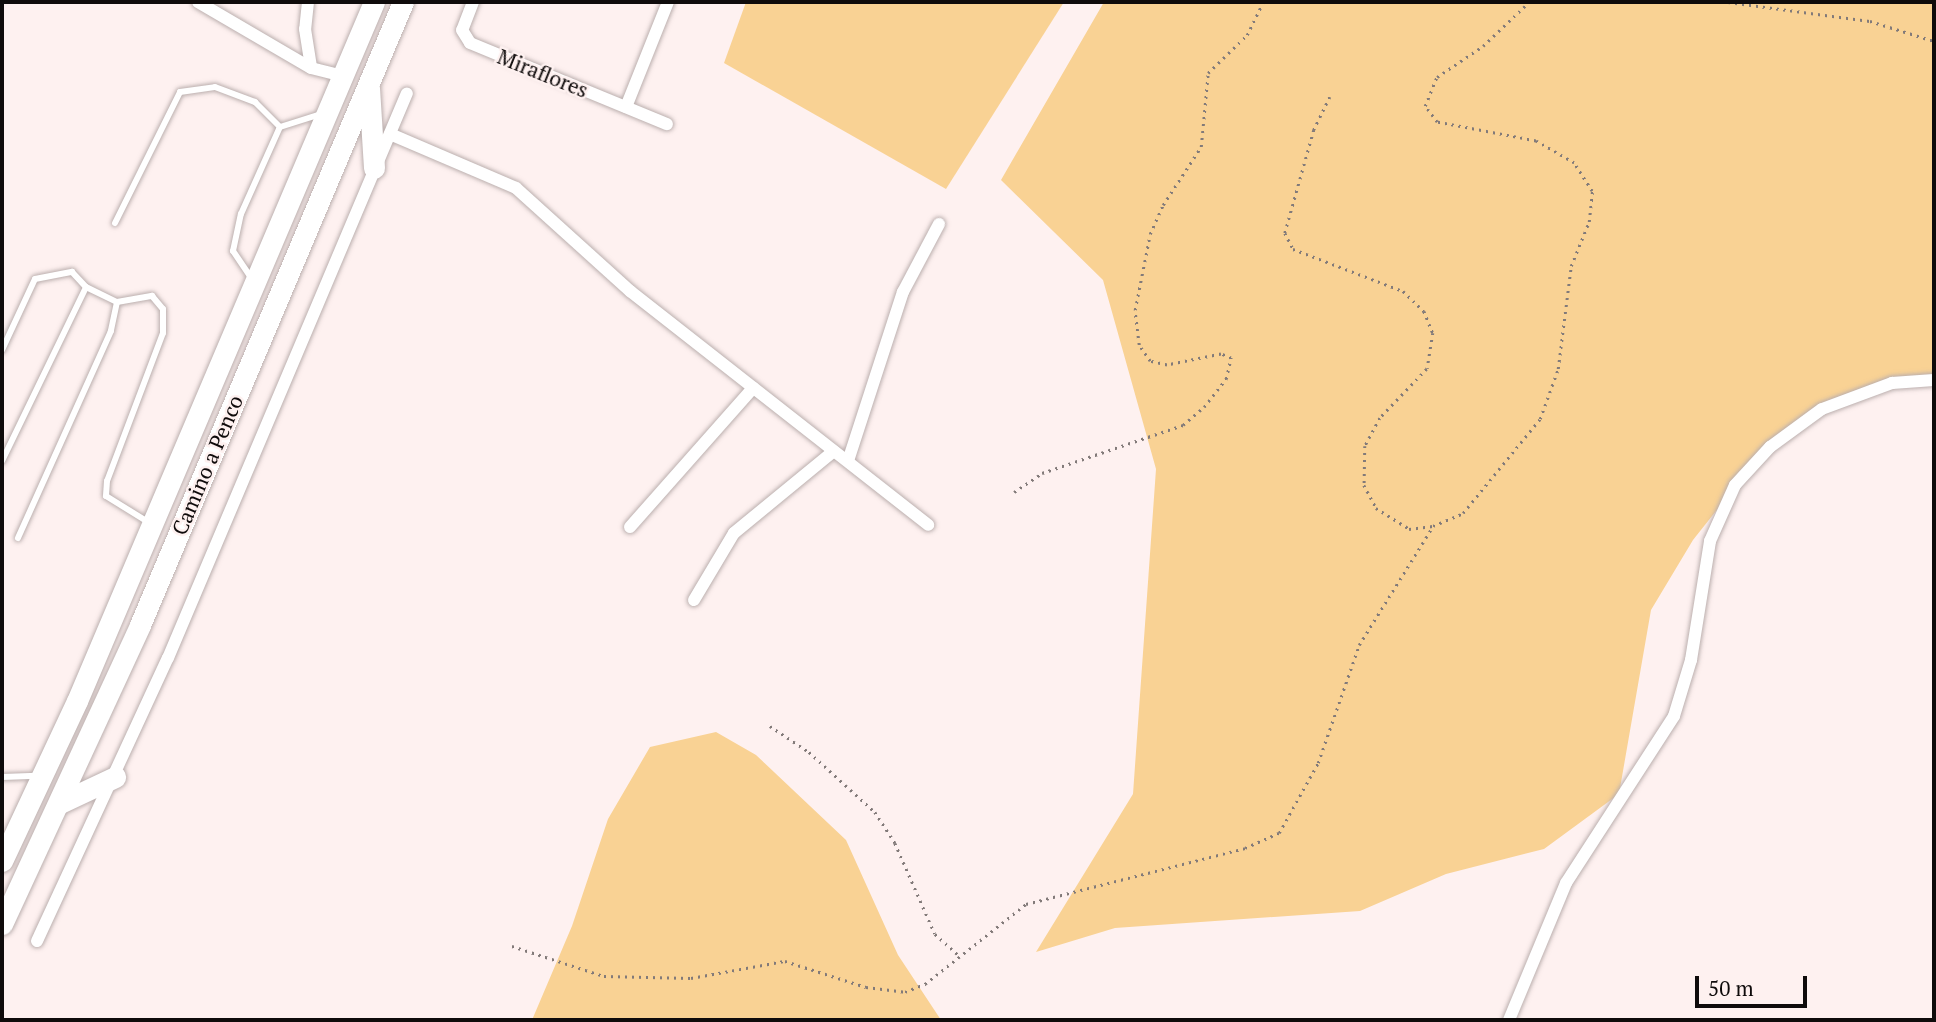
<!DOCTYPE html>
<style>
body{margin:0}
#map{position:relative;width:1936px;height:1022px;overflow:hidden;background:#fef1f0;font-family:"PT Serif",serif}
div>[style]{position:absolute}
.green>*{inset:0;background:#f9d294}
.path>*{height:2.5px;margin-top:-1.25px;transform-origin:0;background:repeating-linear-gradient(90deg,#827a79 0 2px,transparent 0 7px)}
.roads{filter:drop-shadow(0 0 2px #bbafae) drop-shadow(0 0 2px #bbafae)}
.service>*{height:6px;margin:-3px;padding:0 3px;transform-origin:3px;border-radius:3px;background:#fff}
.minor>*{height:12px;margin:-6px;padding:0 6px;transform-origin:6px;border-radius:6px;background:#fff}
.trunk>*{height:21px;margin:-10.5px;padding:0 10.5px;transform-origin:10.5px;border-radius:10.5px;background:#fff}
span{translate:-50% -50%;white-space:nowrap;text-align:center;line-height:1.15;-webkit-text-stroke:5px #fef1f0;paint-order:stroke}
.street-label{font-size:21px;color:#0f0b0b}
.frame{position:absolute;inset:0;border:4px solid #0f0b0b;pointer-events:none}
.scale{position:absolute;left:1695px;top:976px;width:112px;height:32px;box-sizing:border-box;border:4px solid #0f0b0b;border-top:0;padding-left:9px;font-size:21px;line-height:24px;white-space:nowrap;color:#0f0b0b;-webkit-text-stroke:5px #fef1f0;paint-order:stroke}
</style>
<div id="map">
<div class="green">
<div style="clip-path:polygon(746px 2px,1064px 2px,946px 189px,724px 63px)"></div>
<div style="clip-path:polygon(1104px 2px,1934px 2px,1934px 386px,1875px 387px,1794px 430px,1747px 472px,1693px 540px,1651px 610px,1619px 794px,1544px 849px,1446px 874px,1360px 911px,1115px 928px,1036px 952px,1133px 794px,1156px 469px,1103px 280px,1001px 180px)"></div>
<div style="clip-path:polygon(716px 732px,756px 755px,846px 840px,898px 955px,941px 1020px,532px 1020px,572px 926px,608px 819px,650px 747px)"></div>
</div>
<div class="path">
<div style="left:1728px;top:2px;width:143px;rotate:7.6deg"></div>
<div style="left:1870px;top:21px;width:67px;rotate:17.4deg"></div>
<div style="left:1330px;top:97px;width:37px;rotate:116deg"></div>
<div style="left:1314px;top:130px;width:107px;rotate:105.7deg"></div>
<div style="left:1285px;top:233px;width:18px;rotate:63deg"></div>
<div style="left:1293px;top:249px;width:118px;rotate:20.9deg"></div>
<div style="left:1403px;top:291px;width:29px;rotate:44deg"></div>
<div style="left:1424px;top:311px;width:24px;rotate:68deg"></div>
<div style="left:1433px;top:333px;width:36px;rotate:99deg"></div>
<div style="left:1427px;top:369px;width:68px;rotate:133.8deg"></div>
<div style="left:1380px;top:418px;width:32px;rotate:118deg"></div>
<div style="left:1365px;top:446px;width:39px;rotate:91deg"></div>
<div style="left:1364px;top:485px;width:26px;rotate:62deg"></div>
<div style="left:1376px;top:508px;width:39px;rotate:32deg"></div>
<div style="left:1409px;top:529px;width:24px;rotate:-7deg"></div>
<div style="left:1433px;top:526px;width:33px;rotate:-23deg"></div>
<div style="left:1463px;top:513px;width:122px;rotate:-50.7deg"></div>
<div style="left:1540px;top:419px;width:53px;rotate:-70.2deg"></div>
<div style="left:1558px;top:369px;width:104px;rotate:-82.8deg"></div>
<div style="left:1571px;top:266px;width:48px;rotate:-67.8deg"></div>
<div style="left:1589px;top:222px;width:31px;rotate:-84deg"></div>
<div style="left:1592px;top:191px;width:33px;rotate:-123deg"></div>
<div style="left:1574px;top:163px;width:44px;rotate:-149.9deg"></div>
<div style="left:1536px;top:141px;width:101px;rotate:-169.1deg"></div>
<div style="left:1437px;top:122px;width:20px;rotate:-127deg"></div>
<div style="left:1425px;top:106px;width:31px;rotate:-68deg"></div>
<div style="left:1437px;top:77px;width:55px;rotate:-34deg"></div>
<div style="left:1483px;top:46px;width:64px;rotate:-43.7deg"></div>
<div style="left:1014px;top:492px;width:34px;rotate:-34deg"></div>
<div style="left:1042px;top:473px;width:149px;rotate:-18.8deg"></div>
<div style="left:1183px;top:425px;width:28px;rotate:-41deg"></div>
<div style="left:1204px;top:407px;width:36px;rotate:-52deg"></div>
<div style="left:1226px;top:379px;width:22px;rotate:-77deg"></div>
<div style="left:1231px;top:358px;width:11px;rotate:-158deg"></div>
<div style="left:1221px;top:354px;width:55px;rotate:168.5deg"></div>
<div style="left:1167px;top:365px;width:17px;rotate:-167deg"></div>
<div style="left:1150px;top:361px;width:19px;rotate:-125deg"></div>
<div style="left:1139px;top:345px;width:35px;rotate:-97deg"></div>
<div style="left:1135px;top:310px;width:77px;rotate:-78.8deg"></div>
<div style="left:1150px;top:234px;width:32px;rotate:-66deg"></div>
<div style="left:1163px;top:205px;width:69px;rotate:-56.8deg"></div>
<div style="left:1201px;top:147px;width:74px;rotate:-84.6deg"></div>
<div style="left:1208px;top:73px;width:54px;rotate:-44.3deg"></div>
<div style="left:1247px;top:35px;width:37px;rotate:-64deg"></div>
<div style="left:770px;top:726px;width:47px;rotate:33.7deg"></div>
<div style="left:809px;top:752px;width:89px;rotate:42.3deg"></div>
<div style="left:875px;top:812px;width:37px;rotate:57deg"></div>
<div style="left:895px;top:843px;width:99px;rotate:66.3deg"></div>
<div style="left:935px;top:934px;width:31px;rotate:42deg"></div>
<div style="left:512px;top:946px;width:97px;rotate:18.1deg"></div>
<div style="left:604px;top:976px;width:87px;rotate:1.3deg"></div>
<div style="left:691px;top:978px;width:96px;rotate:-10.3deg"></div>
<div style="left:785px;top:961px;width:85px;rotate:17.8deg"></div>
<div style="left:866px;top:987px;width:39px;rotate:7deg"></div>
<div style="left:905px;top:992px;width:22px;rotate:-22deg"></div>
<div style="left:925px;top:984px;width:129px;rotate:-38.4deg"></div>
<div style="left:1026px;top:904px;width:226px;rotate:-14.3deg"></div>
<div style="left:1245px;top:848px;width:37px;rotate:-24deg"></div>
<div style="left:1279px;top:833px;width:80px;rotate:-60.9deg"></div>
<div style="left:1318px;top:763px;width:125px;rotate:-70.8deg"></div>
<div style="left:1359px;top:645px;width:140px;rotate:-58.1deg"></div>
</div>
<div class="roads">
<div class="service">
<div style="left:115px;top:223px;width:146px;rotate:-63.6deg"></div>
<div style="left:180px;top:92px;width:35px;rotate:-8deg"></div>
<div style="left:215px;top:87px;width:43px;rotate:20.6deg"></div>
<div style="left:255px;top:102px;width:35px;rotate:45deg"></div>
<div style="left:252px;top:279px;width:34px;rotate:-124deg"></div>
<div style="left:233px;top:251px;width:38px;rotate:-78deg"></div>
<div style="left:241px;top:214px;width:95px;rotate:-65.9deg"></div>
<div style="left:280px;top:127px;width:43px;rotate:-17.6deg"></div>
<div style="left:117px;top:302px;width:36px;rotate:-10deg"></div>
<div style="left:152px;top:296px;width:17px;rotate:50deg"></div>
<div style="left:163px;top:309px;width:24px;rotate:90deg"></div>
<div style="left:163px;top:333px;width:158px;rotate:110.7deg"></div>
<div style="left:107px;top:481px;width:15px;rotate:94deg"></div>
<div style="left:106px;top:496px;width:49px;rotate:31.8deg"></div>
<div style="left:2px;top:350px;width:78px;rotate:-65.1deg"></div>
<div style="left:35px;top:279px;width:38px;rotate:-11deg"></div>
<div style="left:72px;top:272px;width:21px;rotate:47deg"></div>
<div style="left:86px;top:287px;width:34px;rotate:26deg"></div>
<div style="left:117px;top:302px;width:30px;rotate:102deg"></div>
<div style="left:111px;top:331px;width:227px;rotate:114.2deg"></div>
<div style="left:2px;top:461px;width:193px;rotate:-64.2deg"></div>
<div style="left:2px;top:777px;width:35px;rotate:-2deg"></div>
</div>
<div class="minor">
<div style="left:198px;top:2px;width:131px;rotate:30.3deg"></div>
<div style="left:311px;top:68px;width:32px;rotate:14deg"></div>
<div style="left:308px;top:2px;width:27px;rotate:96deg"></div>
<div style="left:305px;top:29px;width:39px;rotate:81deg"></div>
<div style="left:473px;top:2px;width:30px;rotate:111deg"></div>
<div style="left:462px;top:30px;width:15px;rotate:58deg"></div>
<div style="left:470px;top:43px;width:213px;rotate:22.4deg"></div>
<div style="left:626px;top:107px;width:113px;rotate:-68.2deg"></div>
<div style="left:390px;top:134px;width:137px;rotate:23.2deg"></div>
<div style="left:516px;top:188px;width:154px;rotate:42.1deg"></div>
<div style="left:630px;top:291px;width:379px;rotate:38.1deg"></div>
<div style="left:848px;top:461px;width:178px;rotate:-72deg"></div>
<div style="left:903px;top:292px;width:77px;rotate:-62.1deg"></div>
<div style="left:630px;top:527px;width:186px;rotate:-48.5deg"></div>
<div style="left:694px;top:600px;width:78px;rotate:-59.2deg"></div>
<div style="left:734px;top:533px;width:129px;rotate:-39.4deg"></div>
<div style="left:37px;top:941px;width:312px;rotate:-65.2deg"></div>
<div style="left:168px;top:658px;width:613px;rotate:-67.07deg"></div>
<div style="left:1509px;top:1020px;width:148px;rotate:-67.4deg"></div>
<div style="left:1566px;top:883px;width:199px;rotate:-57.1deg"></div>
<div style="left:1674px;top:716px;width:59px;rotate:-73.1deg"></div>
<div style="left:1691px;top:660px;width:121px;rotate:-80.9deg"></div>
<div style="left:1710px;top:541px;width:61px;rotate:-65.9deg"></div>
<div style="left:1735px;top:485px;width:52px;rotate:-47.4deg"></div>
<div style="left:1770px;top:447px;width:64px;rotate:-36.2deg"></div>
<div style="left:1822px;top:409px;width:75px;rotate:-20.4deg"></div>
<div style="left:1892px;top:383px;width:42px;rotate:-4.1deg"></div>
</div>
<div class="trunk">
<div style="left:369px;top:88px;width:80px;rotate:86.4deg"></div>
<div style="left:60px;top:803px;width:61px;rotate:-25.3deg"></div>
<div style="left:2px;top:861px;width:177px;rotate:-64.9deg"></div>
<div style="left:77px;top:701px;width:759px;rotate:-66.98deg"></div>
<div style="left:2px;top:924px;width:329px;rotate:-65.2deg"></div>
<div style="left:140px;top:625px;width:676px;rotate:-67.11deg"></div>
</div>
</div>
<div class="street-label">
<span style="left:543px;top:73px;rotate:22deg">Miraflores</span>
<span style="left:207px;top:465px;rotate:-67deg">Camino a Penco</span>
</div>
<div class="frame"></div>
<div class="scale">50 m</div>
</div>
